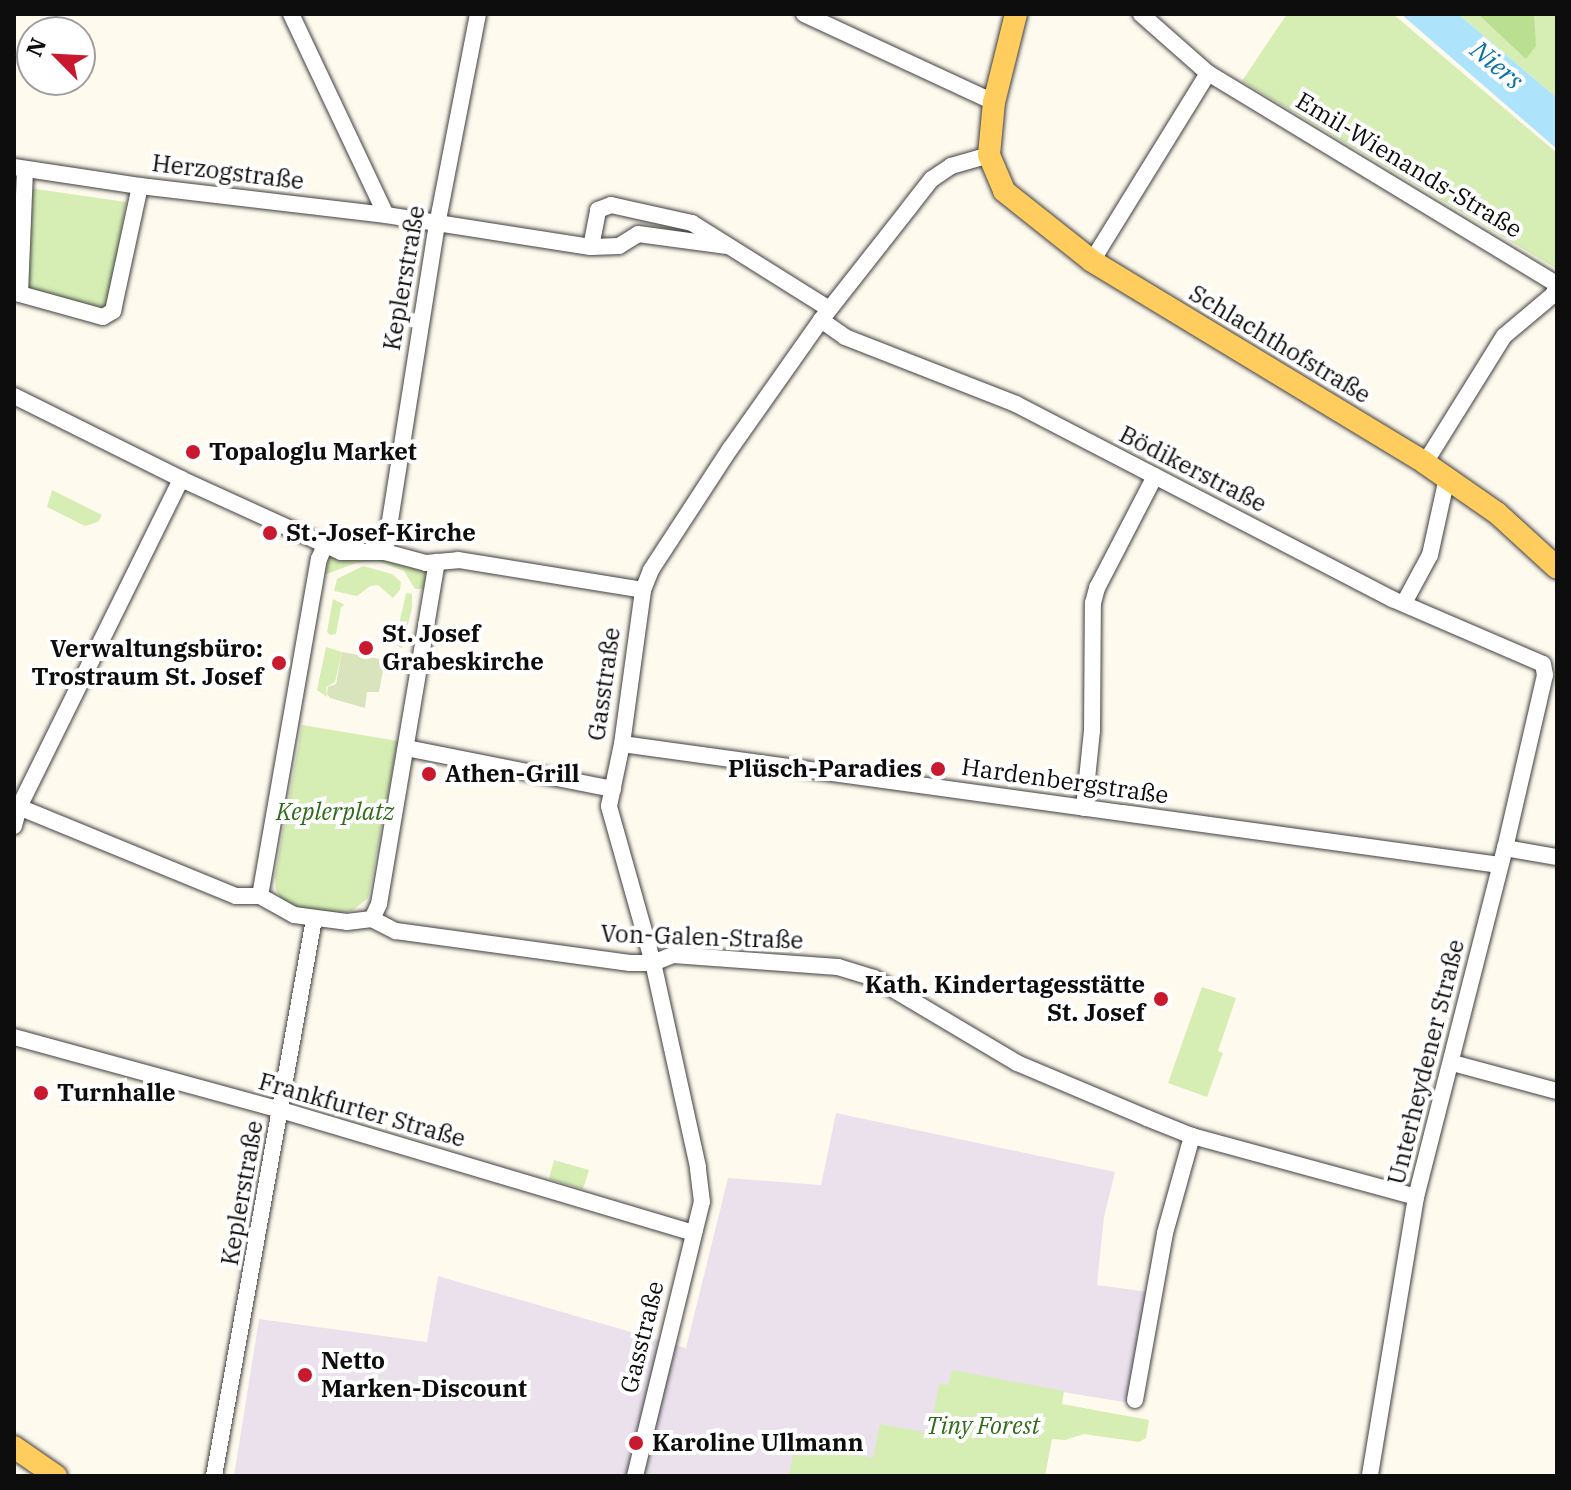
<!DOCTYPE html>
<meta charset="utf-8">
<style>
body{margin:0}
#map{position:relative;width:1571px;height:1490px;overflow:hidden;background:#fffaee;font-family:"IBM Plex Serif",serif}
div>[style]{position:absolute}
.industrial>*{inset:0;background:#ebe1ed}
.green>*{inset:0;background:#d6edb4}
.forest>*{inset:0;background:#badf91}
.cemetery>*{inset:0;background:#d9e3bc}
.water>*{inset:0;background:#ade4fb}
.roads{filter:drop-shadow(0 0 2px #404040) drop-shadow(0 0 2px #404040)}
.minor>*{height:16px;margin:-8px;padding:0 8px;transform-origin:8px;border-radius:8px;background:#fff}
.major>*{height:22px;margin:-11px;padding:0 11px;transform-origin:11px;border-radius:11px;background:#ffcc5e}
.dots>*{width:22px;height:22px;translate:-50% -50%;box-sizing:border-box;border:4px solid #fff;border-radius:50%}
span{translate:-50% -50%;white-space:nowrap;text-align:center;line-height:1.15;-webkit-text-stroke:8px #fff;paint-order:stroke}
.street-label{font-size:24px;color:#0d0d0d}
.poi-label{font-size:24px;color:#0d0d0d;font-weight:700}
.left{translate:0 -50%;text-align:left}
.right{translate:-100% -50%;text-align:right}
.park-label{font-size:24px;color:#2f6b18;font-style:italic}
.water-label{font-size:26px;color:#0c71aa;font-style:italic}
.frame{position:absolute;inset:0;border:16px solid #0d0d0d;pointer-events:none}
.north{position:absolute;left:16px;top:16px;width:80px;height:80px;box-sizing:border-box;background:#fff;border:2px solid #9e9e9e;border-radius:50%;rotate:294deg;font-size:22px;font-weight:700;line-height:32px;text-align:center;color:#0d0d0d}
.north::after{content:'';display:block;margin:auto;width:28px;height:36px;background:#c9192f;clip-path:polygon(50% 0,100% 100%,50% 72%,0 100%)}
</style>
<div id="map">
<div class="industrial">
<div style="clip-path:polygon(836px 1113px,1115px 1172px,1104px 1217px,1097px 1285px,1156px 1293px,1136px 1404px,951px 1374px,932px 1476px,234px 1476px,259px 1319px,427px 1342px,438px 1276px,686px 1348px,728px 1178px,821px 1185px)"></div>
</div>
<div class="green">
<div style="clip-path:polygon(1287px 14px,1393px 14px,1557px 153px,1557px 269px,1242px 81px)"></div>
<div style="clip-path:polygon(1458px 14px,1557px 14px,1557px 98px)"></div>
<div style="clip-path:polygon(29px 188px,126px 202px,109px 303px,100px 312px,24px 290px)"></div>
<div style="clip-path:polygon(52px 490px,102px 515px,98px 522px,85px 526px,47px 507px)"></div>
<div style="clip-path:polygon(369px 553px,429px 568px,429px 589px,415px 589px,404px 571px,377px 561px,356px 563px,324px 575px,330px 555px)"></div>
<div style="clip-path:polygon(363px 566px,392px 574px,401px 582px,400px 590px,393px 598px,378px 585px,370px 586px,357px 596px,334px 591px,337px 579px)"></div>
<div style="clip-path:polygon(406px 593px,412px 594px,412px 608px,402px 648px,397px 646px,402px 631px,399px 625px)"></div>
<div style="clip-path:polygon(333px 599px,345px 605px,341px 607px,336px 634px,330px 635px,327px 632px)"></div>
<div style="clip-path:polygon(326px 647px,342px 652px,335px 682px,326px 687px,327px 697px,317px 690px)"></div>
<div style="clip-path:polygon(302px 725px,398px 741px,368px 898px,352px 911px,336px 914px,291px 906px,282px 901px,276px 890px,275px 876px)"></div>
<div style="clip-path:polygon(1202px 987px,1236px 998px,1218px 1051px,1223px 1053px,1207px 1097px,1168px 1083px)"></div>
<div style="clip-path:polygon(554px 1160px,589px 1170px,583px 1189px,549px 1179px)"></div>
<div style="clip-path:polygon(952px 1370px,1064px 1391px,1062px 1404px,1149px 1420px,1146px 1438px,1139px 1442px,1084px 1434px,1065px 1440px,1052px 1439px,1045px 1476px,789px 1476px,795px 1444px,873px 1458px,880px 1424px,930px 1433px,939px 1384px,948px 1385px)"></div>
</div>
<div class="forest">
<div style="clip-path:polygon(1478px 14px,1534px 14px,1536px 46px,1526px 59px)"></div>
</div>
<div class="cemetery">
<div style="clip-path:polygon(342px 652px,385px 660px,379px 692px,367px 692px,365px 708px,330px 698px,327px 694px,328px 687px,336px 684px)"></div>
</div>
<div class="water">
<div style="clip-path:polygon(1401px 14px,1458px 14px,1557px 98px,1557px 149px)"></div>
</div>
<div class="roads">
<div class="minor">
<div style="left:291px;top:14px;width:222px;rotate:64.7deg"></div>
<div style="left:804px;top:14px;width:209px;rotate:24.9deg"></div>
<div style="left:1141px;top:14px;width:89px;rotate:41.4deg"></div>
<div style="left:1208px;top:73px;width:407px;rotate:31.2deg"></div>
<div style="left:1556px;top:284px;width:10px;rotate:101deg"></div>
<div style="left:1554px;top:294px;width:65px;rotate:140deg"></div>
<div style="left:1504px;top:336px;width:150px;rotate:121.9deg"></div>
<div style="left:14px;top:167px;width:127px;rotate:8.6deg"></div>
<div style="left:140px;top:186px;width:248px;rotate:6.7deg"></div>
<div style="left:386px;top:215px;width:207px;rotate:8.9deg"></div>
<div style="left:591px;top:247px;width:28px;rotate:-2deg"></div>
<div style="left:619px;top:246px;width:22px;rotate:-32deg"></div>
<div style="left:638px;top:234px;width:90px;rotate:7.7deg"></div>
<div style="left:591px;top:247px;width:38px;rotate:-79deg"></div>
<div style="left:598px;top:210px;width:14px;rotate:-21deg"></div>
<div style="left:611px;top:205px;width:83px;rotate:12.5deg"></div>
<div style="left:692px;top:223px;width:162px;rotate:32.1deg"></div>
<div style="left:1092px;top:261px;width:221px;rotate:-58.3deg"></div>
<div style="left:14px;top:292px;width:6px;rotate:18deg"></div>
<div style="left:20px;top:294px;width:124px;rotate:-87.7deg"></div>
<div style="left:20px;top:294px;width:86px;rotate:15.5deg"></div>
<div style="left:103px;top:317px;width:12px;rotate:-31deg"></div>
<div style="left:113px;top:311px;width:128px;rotate:-77.8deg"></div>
<div style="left:821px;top:320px;width:29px;rotate:35deg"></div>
<div style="left:845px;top:337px;width:184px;rotate:21.4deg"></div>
<div style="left:1016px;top:404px;width:424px;rotate:27.4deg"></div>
<div style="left:1392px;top:599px;width:164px;rotate:23.3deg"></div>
<div style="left:1543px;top:664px;width:11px;rotate:80deg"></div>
<div style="left:1545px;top:675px;width:178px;rotate:103deg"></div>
<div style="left:1505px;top:848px;width:360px;rotate:104.3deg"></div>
<div style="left:1416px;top:1197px;width:283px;rotate:99.4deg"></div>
<div style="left:14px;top:396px;width:186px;rotate:26.4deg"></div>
<div style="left:181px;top:479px;width:176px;rotate:24.5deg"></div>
<div style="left:341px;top:552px;width:44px"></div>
<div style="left:385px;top:552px;width:42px;rotate:15deg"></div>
<div style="left:426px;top:563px;width:32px;rotate:-5deg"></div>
<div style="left:458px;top:560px;width:187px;rotate:9.2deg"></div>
<div style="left:385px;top:552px;width:331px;rotate:-81deg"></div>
<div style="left:437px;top:225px;width:215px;rotate:-79deg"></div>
<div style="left:1404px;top:603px;width:55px;rotate:-61.6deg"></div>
<div style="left:1430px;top:555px;width:79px;rotate:-77.6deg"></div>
<div style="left:622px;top:744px;width:886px;rotate:7.85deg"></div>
<div style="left:406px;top:748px;width:211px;rotate:11.2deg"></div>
<div style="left:14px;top:805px;width:240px;rotate:22.3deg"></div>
<div style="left:236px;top:896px;width:24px"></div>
<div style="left:260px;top:896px;width:39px;rotate:29deg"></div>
<div style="left:294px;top:915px;width:53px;rotate:7.5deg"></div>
<div style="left:347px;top:922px;width:25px;rotate:-7deg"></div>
<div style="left:372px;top:919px;width:27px;rotate:27deg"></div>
<div style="left:396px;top:931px;width:236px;rotate:7.8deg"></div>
<div style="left:630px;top:963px;width:23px"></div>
<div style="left:653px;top:963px;width:22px;rotate:-22deg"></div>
<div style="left:673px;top:955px;width:165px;rotate:4.2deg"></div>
<div style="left:838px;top:967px;width:38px;rotate:17deg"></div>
<div style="left:874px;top:978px;width:166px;rotate:30.7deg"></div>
<div style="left:1017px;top:1063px;width:141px;rotate:22.9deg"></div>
<div style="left:1147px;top:1118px;width:48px;rotate:21.8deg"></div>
<div style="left:1192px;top:1136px;width:232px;rotate:15.2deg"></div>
<div style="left:1084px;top:808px;width:77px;rotate:-84.1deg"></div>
<div style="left:1092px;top:731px;width:128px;rotate:-89.6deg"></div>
<div style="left:1093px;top:603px;width:16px;rotate:-75deg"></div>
<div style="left:1097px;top:588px;width:126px;rotate:-62.6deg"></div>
<div style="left:14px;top:826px;width:20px;rotate:-75deg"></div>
<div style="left:19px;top:807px;width:366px;rotate:-63.7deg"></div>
<div style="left:1505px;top:848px;width:53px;rotate:9.8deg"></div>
<div style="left:260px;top:896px;width:342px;rotate:-80.1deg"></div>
<div style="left:319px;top:559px;width:13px;rotate:-67deg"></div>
<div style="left:324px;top:547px;width:9px;rotate:-13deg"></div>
<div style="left:372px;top:919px;width:17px;rotate:-65deg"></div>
<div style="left:379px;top:904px;width:347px;rotate:-80.4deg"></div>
<div style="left:14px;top:1037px;width:277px;rotate:15.3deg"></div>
<div style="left:281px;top:1110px;width:431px;rotate:16.6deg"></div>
<div style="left:1453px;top:1063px;width:108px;rotate:15.1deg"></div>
<div style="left:1135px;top:1400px;width:170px;rotate:-79.8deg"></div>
<div style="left:1165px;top:1233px;width:101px;rotate:-74.4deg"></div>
<div style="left:214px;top:1476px;width:566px;rotate:-79.82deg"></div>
<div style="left:635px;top:1476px;width:282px;rotate:-76.3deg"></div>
<div style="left:702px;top:1202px;width:35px;rotate:-97deg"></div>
<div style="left:698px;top:1167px;width:209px;rotate:-102.4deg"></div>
<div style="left:653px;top:963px;width:163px;rotate:-105.7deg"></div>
<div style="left:609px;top:806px;width:63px;rotate:-78.2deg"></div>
<div style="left:622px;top:744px;width:155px;rotate:-82.2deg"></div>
<div style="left:643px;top:590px;width:22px;rotate:-68deg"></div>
<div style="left:651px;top:570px;width:145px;rotate:-56.9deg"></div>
<div style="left:730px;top:449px;width:158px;rotate:-54.8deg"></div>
<div style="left:821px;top:320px;width:142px;rotate:-51.8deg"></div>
<div style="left:909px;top:208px;width:37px;rotate:-52deg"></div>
<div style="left:932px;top:179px;width:23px;rotate:-34deg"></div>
<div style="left:951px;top:166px;width:40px;rotate:-16deg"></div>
</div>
<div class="major">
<div style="left:1016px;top:14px;width:91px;rotate:104deg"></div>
<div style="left:994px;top:102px;width:53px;rotate:95.4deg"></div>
<div style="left:989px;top:155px;width:39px;rotate:67deg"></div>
<div style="left:1004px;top:191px;width:112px;rotate:38.5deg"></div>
<div style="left:1092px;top:261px;width:389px;rotate:31.2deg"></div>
<div style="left:1425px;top:463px;width:88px;rotate:34.8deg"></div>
<div style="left:1497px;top:513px;width:81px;rotate:42.5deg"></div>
<div style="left:14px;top:1447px;width:51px;rotate:34.6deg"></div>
</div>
</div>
<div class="dots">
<div style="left:193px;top:452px;background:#c9192f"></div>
<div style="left:270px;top:533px;background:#c9192f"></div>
<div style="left:366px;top:648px;background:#c9192f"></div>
<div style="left:279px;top:663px;background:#c9192f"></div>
<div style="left:938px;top:769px;background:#c9192f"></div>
<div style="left:429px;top:774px;background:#c9192f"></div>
<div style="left:1161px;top:999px;background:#c9192f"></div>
<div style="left:41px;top:1093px;background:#c9192f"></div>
<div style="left:305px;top:1375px;background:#c9192f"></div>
<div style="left:636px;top:1443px;background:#c9192f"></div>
</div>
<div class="street-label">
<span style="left:1409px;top:165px;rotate:31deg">Emil-Wienands-Straße</span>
<span style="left:228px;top:172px;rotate:7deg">Herzogstraße</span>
<span style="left:404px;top:278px;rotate:-80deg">Keplerstraße</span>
<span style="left:1280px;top:344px;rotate:31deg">Schlachthofstraße</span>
<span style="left:1193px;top:469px;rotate:27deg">Bödikerstraße</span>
<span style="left:604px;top:684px;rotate:-82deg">Gasstraße</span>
<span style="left:1065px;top:781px;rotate:8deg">Hardenbergstraße</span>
<span style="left:702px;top:937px;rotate:2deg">Von-Galen-Straße</span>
<span style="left:1426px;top:1062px;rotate:-76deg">Unterheydener Straße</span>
<span style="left:362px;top:1110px;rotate:16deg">Frankfurter Straße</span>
<span style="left:242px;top:1193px;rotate:-80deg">Keplerstraße</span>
<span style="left:642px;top:1337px;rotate:-76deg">Gasstraße</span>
</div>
<div class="poi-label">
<span class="left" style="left:209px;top:452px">Topaloglu Market</span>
<span class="left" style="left:286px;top:533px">St.-Josef-Kirche</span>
<span class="left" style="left:382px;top:648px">St. Josef<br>Grabeskirche</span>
<span class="right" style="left:263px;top:663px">Verwaltungsbüro:<br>Trostraum St. Josef</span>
<span class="right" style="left:922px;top:769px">Plüsch-Paradies</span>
<span class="left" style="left:445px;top:774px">Athen-Grill</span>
<span class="right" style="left:1145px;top:999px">Kath. Kindertagesstätte<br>St. Josef</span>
<span class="left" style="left:57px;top:1093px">Turnhalle</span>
<span class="left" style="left:321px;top:1375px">Netto<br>Marken-Discount</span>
<span class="left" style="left:652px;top:1443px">Karoline Ullmann</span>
</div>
<div class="park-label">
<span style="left:335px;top:812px">Keplerplatz</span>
<span style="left:983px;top:1426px">Tiny Forest</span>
</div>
<div class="water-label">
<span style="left:1497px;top:65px;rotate:40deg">Niers</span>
</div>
<div class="frame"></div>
<div class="north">N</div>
</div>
